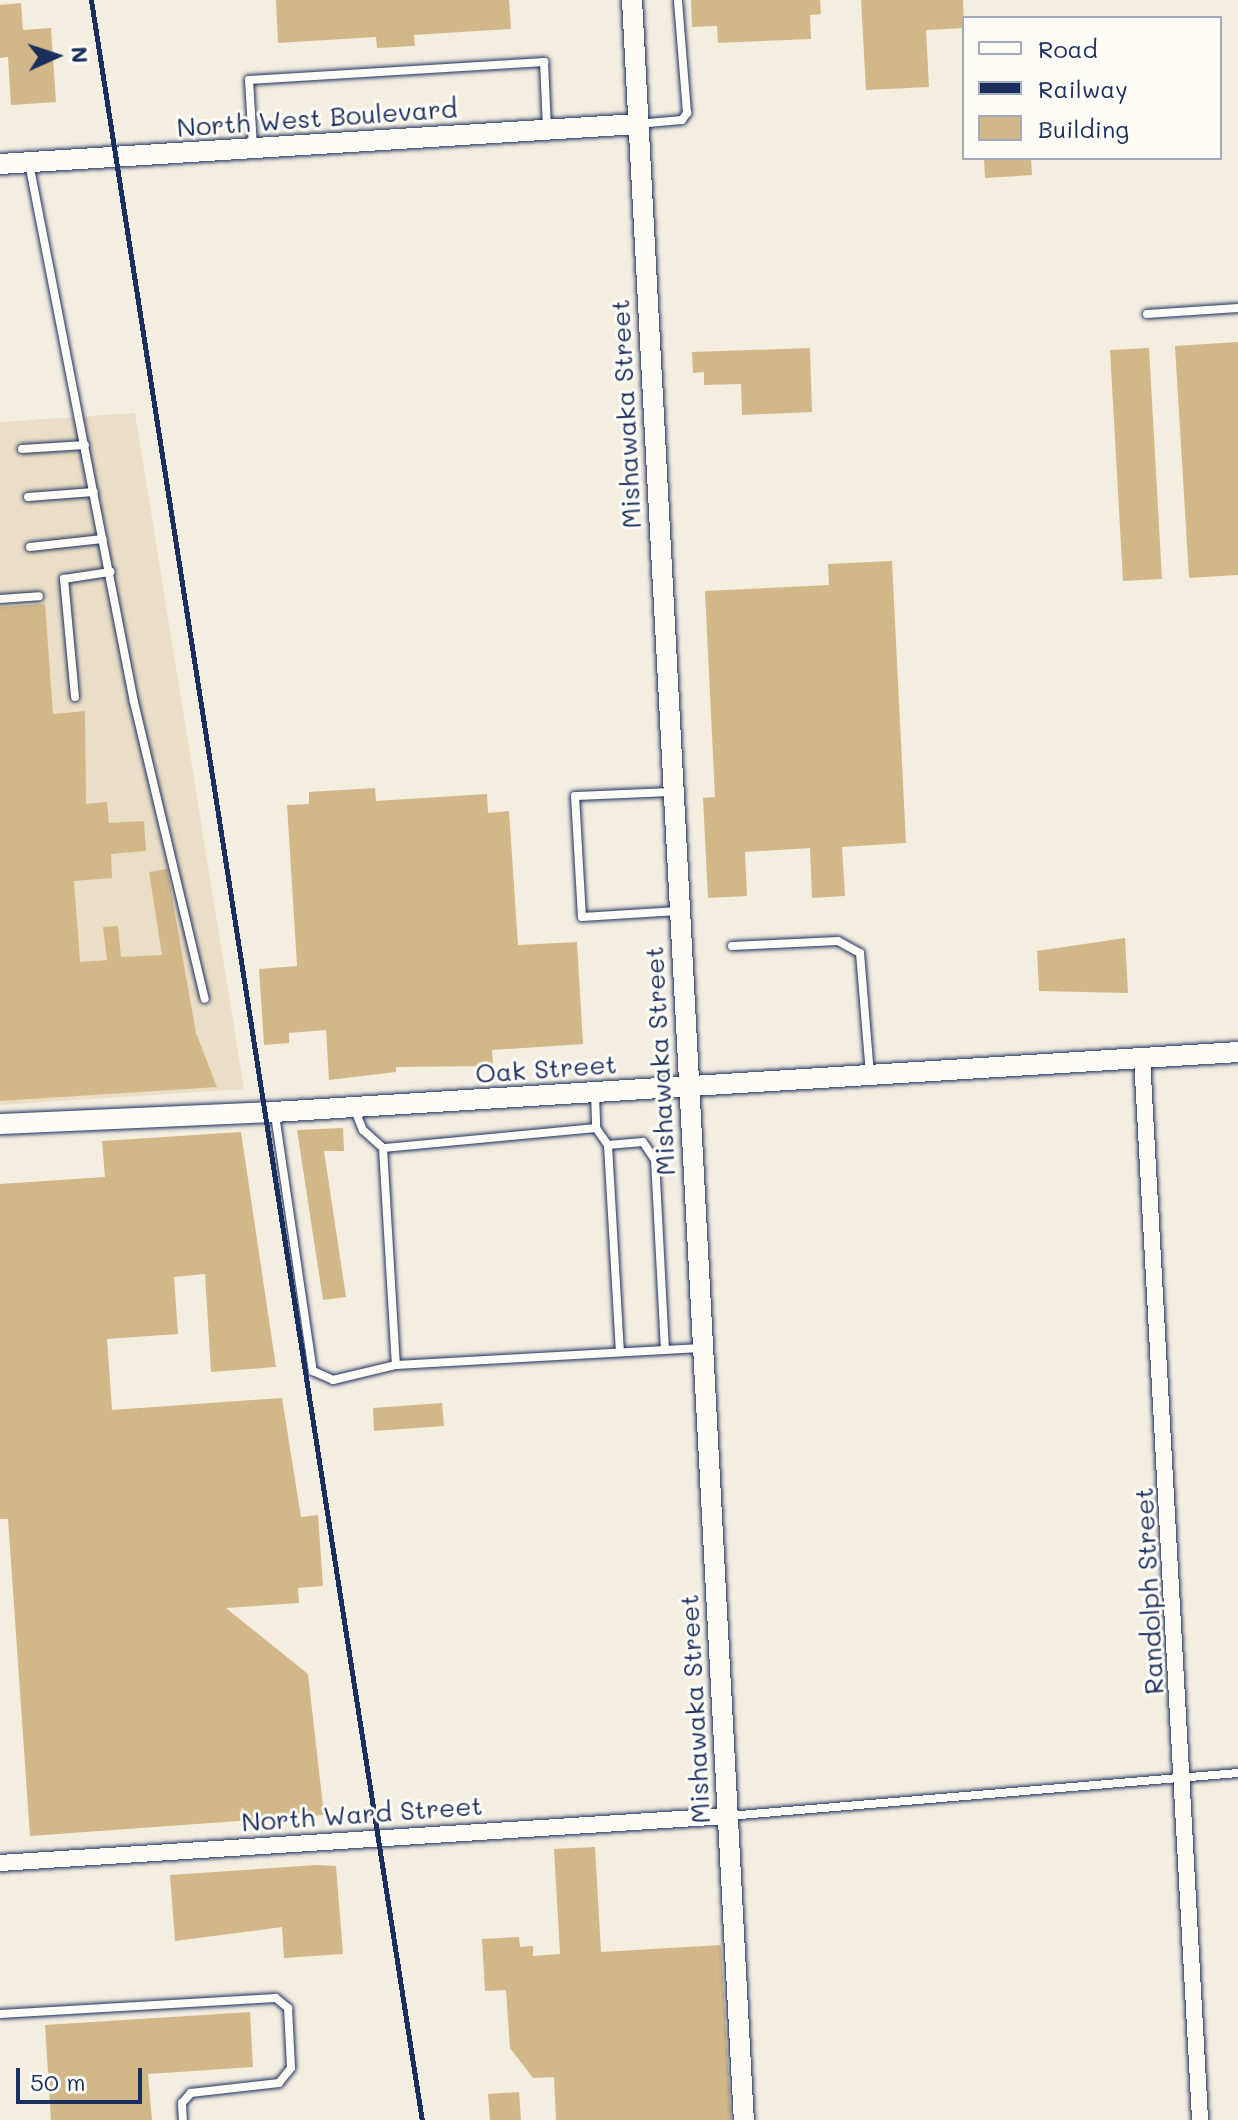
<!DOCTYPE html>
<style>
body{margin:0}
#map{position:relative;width:1238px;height:2120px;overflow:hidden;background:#f4eee1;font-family:Mali,sans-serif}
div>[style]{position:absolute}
.built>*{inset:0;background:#eadec6}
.building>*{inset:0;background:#d2b888}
.roads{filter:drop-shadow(0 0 2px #1b2f5e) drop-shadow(0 0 2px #1b2f5e)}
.service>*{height:8px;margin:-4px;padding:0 4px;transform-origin:4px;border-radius:4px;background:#fdfcf7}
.minor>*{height:16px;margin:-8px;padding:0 8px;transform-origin:8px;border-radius:8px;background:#fdfcf7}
.tertiary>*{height:20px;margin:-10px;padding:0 10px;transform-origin:10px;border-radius:10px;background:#fdfcf7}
.rail>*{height:5px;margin:-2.5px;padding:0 2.5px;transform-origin:2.5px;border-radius:2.5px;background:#1b2f5e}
span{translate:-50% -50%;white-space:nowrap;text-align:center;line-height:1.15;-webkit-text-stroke:6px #fdfcf7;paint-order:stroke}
.street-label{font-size:26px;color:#1b2f5e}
.legend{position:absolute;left:962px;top:16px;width:260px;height:144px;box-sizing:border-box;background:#fdfcf7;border:2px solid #a3aaba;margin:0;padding:10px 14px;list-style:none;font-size:24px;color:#1b2f5e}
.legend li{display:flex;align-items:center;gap:16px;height:40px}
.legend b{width:40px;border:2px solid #a3aaba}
.north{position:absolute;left:16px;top:16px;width:80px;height:80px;-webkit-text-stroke:6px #fdfcf7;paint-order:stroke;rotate:87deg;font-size:22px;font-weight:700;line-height:32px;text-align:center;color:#1b2f5e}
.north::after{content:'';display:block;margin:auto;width:28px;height:36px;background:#1b2f5e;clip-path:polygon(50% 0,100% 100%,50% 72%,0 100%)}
.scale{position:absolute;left:16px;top:2068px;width:126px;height:36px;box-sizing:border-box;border:4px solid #1b2f5e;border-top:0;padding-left:10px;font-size:24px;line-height:28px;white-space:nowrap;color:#1b2f5e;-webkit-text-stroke:6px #fdfcf7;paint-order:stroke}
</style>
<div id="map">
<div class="built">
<div style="clip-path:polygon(135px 413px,244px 1089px,0 1105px,0 422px)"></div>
</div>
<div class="building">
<div style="clip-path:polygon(276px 0,509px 0,511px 29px,414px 35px,415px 46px,377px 48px,376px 37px,278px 43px)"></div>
<div style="clip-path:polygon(691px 0,820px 0,821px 14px,810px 15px,811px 39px,718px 43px,717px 26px,692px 27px)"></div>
<div style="clip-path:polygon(861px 0,963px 0,964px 28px,926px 30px,929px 87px,866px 90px)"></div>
<div style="clip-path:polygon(21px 3px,23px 30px,51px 28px,56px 102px,11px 105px,8px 57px,0 58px,0 5px)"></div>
<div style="clip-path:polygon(984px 158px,1031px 158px,1032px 175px,985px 178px)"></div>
<div style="clip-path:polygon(1238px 342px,1238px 575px,1189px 578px,1175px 346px)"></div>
<div style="clip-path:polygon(810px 348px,812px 412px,742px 415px,741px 384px,704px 385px,704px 372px,693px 373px,692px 352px)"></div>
<div style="clip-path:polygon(1149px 348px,1162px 579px,1123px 581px,1110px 350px)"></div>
<div style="clip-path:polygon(892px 561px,906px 843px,842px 847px,845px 896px,812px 898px,810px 848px,745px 852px,747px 896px,708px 898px,703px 798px,715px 797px,705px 591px,829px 585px,828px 564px)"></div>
<div style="clip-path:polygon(45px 604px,53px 714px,85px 711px,86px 804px,107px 802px,109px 823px,144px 821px,146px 851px,111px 854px,112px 878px,74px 881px,80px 962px,107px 960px,103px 927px,118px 926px,121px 957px,162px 955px,149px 872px,167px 869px,196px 1033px,217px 1087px,0 1101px,0 607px)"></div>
<div style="clip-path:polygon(375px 788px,376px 801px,487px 794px,488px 813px,509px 811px,518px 945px,577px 942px,583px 1044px,492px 1050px,493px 1066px,396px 1067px,396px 1072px,329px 1080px,326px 1030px,289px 1033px,289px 1043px,264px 1045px,259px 969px,297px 966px,287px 805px,309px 804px,309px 792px)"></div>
<div style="clip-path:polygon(1125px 938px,1128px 993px,1039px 991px,1037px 951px)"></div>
<div style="clip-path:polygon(343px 1128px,344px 1151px,324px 1151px,346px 1297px,323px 1300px,297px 1130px)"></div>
<div style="clip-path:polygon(241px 1132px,276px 1367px,211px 1372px,205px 1274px,174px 1277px,178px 1334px,107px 1339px,112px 1410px,282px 1398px,301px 1517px,318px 1515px,323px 1586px,298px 1588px,299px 1603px,226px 1608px,308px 1674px,324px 1815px,30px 1836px,8px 1519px,0 1519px,0 1184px,105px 1177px,102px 1141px)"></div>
<div style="clip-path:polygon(442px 1403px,444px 1426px,374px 1431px,373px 1408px)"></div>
<div style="clip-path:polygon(595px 1847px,601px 1952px,721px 1945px,731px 2120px,556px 2120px,554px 2077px,533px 2078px,510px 2048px,506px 1990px,485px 1991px,482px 1939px,519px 1937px,520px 1947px,533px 1946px,533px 1956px,560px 1954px,554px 1849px)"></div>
<div style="clip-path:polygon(317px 1865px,336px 1866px,343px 1954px,284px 1958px,282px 1927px,175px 1941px,170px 1875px)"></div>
<div style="clip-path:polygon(250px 2012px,253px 2067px,148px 2074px,152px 2120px,51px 2120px,45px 2025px)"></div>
<div style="clip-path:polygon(519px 2092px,521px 2120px,490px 2120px,488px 2094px)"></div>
</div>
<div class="roads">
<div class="service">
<div style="left:637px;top:124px;width:45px;rotate:-5.1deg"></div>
<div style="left:682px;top:120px;width:9px;rotate:-54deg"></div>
<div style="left:687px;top:113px;width:113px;rotate:-94.6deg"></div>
<div style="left:253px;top:147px;width:67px;rotate:-93.4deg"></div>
<div style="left:249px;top:80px;width:296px;rotate:-3.5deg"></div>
<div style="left:544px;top:62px;width:67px;rotate:87.4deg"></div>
<div style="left:29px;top:163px;width:549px;rotate:78.98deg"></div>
<div style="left:134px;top:702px;width:305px;rotate:76.6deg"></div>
<div style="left:1147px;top:314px;width:91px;rotate:-3.8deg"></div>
<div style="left:22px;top:449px;width:63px;rotate:-3.6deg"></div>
<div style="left:28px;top:497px;width:66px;rotate:-4.3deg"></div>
<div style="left:30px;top:547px;width:73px;rotate:-6.3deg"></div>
<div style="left:0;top:599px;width:39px;rotate:-4deg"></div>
<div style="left:75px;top:697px;width:119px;rotate:-95.3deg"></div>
<div style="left:64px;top:579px;width:47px;rotate:-8.7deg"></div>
<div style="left:672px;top:792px;width:97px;rotate:177.6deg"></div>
<div style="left:575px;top:796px;width:121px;rotate:86.7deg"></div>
<div style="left:582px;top:917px;width:96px;rotate:-3.6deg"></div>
<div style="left:732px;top:946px;width:106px;rotate:-2.7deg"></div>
<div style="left:838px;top:941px;width:25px;rotate:29deg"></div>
<div style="left:860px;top:953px;width:121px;rotate:85.3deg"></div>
<div style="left:595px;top:1093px;width:35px;rotate:88deg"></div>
<div style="left:596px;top:1128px;width:214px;rotate:174.6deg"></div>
<div style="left:383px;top:1148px;width:217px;rotate:86.6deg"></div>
<div style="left:396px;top:1365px;width:305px;rotate:-3.2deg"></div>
<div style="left:354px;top:1108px;width:24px;rotate:68deg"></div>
<div style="left:363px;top:1130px;width:27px;rotate:42deg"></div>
<div style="left:275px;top:1115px;width:259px;rotate:81.6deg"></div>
<div style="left:313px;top:1371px;width:22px;rotate:24deg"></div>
<div style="left:333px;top:1380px;width:65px;rotate:-13.4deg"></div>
<div style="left:596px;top:1128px;width:21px;rotate:55deg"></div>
<div style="left:608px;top:1145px;width:207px;rotate:86.7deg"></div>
<div style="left:608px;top:1145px;width:35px;rotate:-5deg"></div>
<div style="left:643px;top:1142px;width:22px;rotate:56deg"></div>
<div style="left:655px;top:1160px;width:189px;rotate:87deg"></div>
<div style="left:728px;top:1816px;width:512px;rotate:-4.82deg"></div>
<div style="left:0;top:2014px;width:276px;rotate:-3.3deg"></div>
<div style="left:276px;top:1998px;width:16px;rotate:40deg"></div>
<div style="left:288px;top:2008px;width:60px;rotate:87.1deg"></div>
<div style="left:291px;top:2068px;width:19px;rotate:129deg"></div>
<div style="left:279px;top:2083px;width:89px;rotate:173.5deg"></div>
<div style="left:191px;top:2093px;width:13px;rotate:132deg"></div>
<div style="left:182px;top:2103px;width:17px;rotate:87deg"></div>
</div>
<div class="minor">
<div style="left:1142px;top:1058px;width:1064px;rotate:86.87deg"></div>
<div style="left:0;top:1863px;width:729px;rotate:-3.7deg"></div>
</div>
<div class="tertiary">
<div style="left:632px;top:0;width:2123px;rotate:86.98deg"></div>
<div style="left:0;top:164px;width:638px;rotate:-3.59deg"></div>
<div style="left:0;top:1124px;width:274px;rotate:-2.5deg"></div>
<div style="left:274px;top:1112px;width:966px;rotate:-3.56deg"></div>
</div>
</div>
<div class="rail">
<div style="left:91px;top:0;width:2146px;rotate:81.13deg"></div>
</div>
<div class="street-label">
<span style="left:317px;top:118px;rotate:-4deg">North West Boulevard</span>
<span style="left:626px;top:414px;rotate:-93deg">Mishawaka Street</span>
<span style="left:660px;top:1061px;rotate:-93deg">Mishawaka Street</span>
<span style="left:546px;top:1069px;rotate:-4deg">Oak Street</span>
<span style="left:1149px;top:1591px;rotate:-93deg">Randolph Street</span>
<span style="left:695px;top:1709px;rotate:-93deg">Mishawaka Street</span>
<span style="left:362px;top:1814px;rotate:-4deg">North Ward Street</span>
</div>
<ul class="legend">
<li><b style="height:10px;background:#fdfcf7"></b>Road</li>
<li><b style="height:10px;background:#1b2f5e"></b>Railway</li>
<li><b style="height:22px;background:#d2b888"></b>Building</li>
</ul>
<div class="north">N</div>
<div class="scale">50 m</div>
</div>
